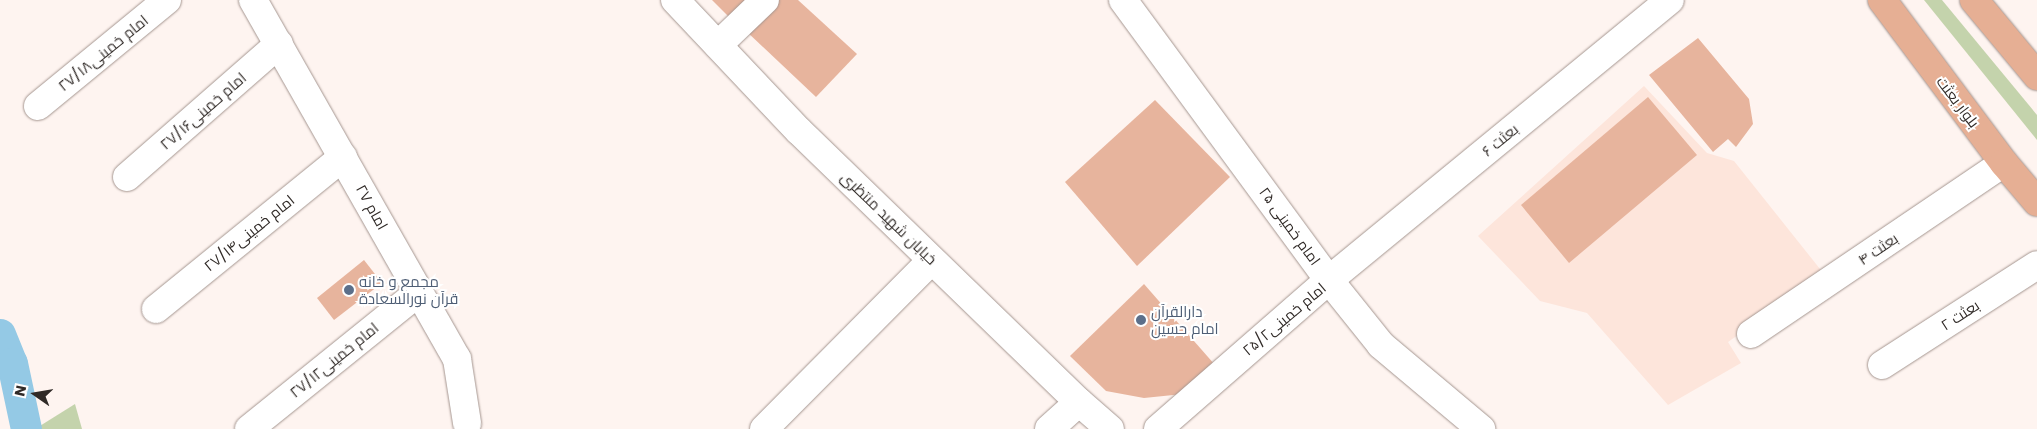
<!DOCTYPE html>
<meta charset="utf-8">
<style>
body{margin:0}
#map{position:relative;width:2037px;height:429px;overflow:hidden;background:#fef4f0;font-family:Poppins,Cairo,sans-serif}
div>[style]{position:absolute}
.built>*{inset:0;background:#fde5db}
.green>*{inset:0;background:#c4d3ac}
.canal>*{height:31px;margin:-15.5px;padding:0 15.5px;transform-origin:15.5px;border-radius:15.5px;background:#94c9e5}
.building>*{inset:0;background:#e7b49d}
.roads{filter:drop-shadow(0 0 1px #a59690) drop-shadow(0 0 1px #a59690)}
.minor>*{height:28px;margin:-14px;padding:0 14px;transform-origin:14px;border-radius:14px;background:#fff}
.major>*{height:28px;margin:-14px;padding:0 14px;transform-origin:14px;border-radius:14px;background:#e6af94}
.dots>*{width:14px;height:14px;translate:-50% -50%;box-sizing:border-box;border:2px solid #fff;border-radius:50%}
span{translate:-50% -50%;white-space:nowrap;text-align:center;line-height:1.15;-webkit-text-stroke:4px #fff;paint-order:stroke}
.street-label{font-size:15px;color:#302a27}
.service-label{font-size:15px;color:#4e5e75}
.left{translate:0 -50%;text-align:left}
.north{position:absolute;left:10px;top:369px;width:50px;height:50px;-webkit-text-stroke:4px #fff;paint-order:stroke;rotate:283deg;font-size:14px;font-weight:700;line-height:20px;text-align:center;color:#302a27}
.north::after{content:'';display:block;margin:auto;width:18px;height:22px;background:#302a27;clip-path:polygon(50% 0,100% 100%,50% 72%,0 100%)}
</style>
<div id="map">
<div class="built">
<div style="clip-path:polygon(1644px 86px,1707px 153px,1734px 161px,1824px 274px,1728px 342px,1741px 363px,1668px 405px,1587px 313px,1540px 301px,1478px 236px)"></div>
</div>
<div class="green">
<div style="clip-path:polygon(1924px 0,1942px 0,2037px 115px,2037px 140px)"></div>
<div style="clip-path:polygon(75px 404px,82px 429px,35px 429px)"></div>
</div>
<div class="canal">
<div style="left:0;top:334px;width:31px;rotate:68deg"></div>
<div style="left:12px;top:363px;width:67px;rotate:78deg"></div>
</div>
<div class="building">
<div style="clip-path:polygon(712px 0,748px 0,730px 18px)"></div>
<div style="clip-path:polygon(777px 0,798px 0,857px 54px,816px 97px,745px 30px)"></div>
<div style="clip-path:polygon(1698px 38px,1749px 99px,1753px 124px,1736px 147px,1728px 139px,1713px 152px,1649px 75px)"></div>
<div style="clip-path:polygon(1648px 97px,1697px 155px,1569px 263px,1521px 205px)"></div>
<div style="clip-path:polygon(1155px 100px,1230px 177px,1137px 266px,1065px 182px)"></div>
<div style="clip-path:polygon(364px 260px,382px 283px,334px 320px,317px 298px)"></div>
<div style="clip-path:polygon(1144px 284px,1215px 365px,1183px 394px,1144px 398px,1106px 391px,1070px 356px)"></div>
</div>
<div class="roads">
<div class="minor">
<div style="left:253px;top:0;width:413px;rotate:60.4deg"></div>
<div style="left:457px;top:359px;width:65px;rotate:81.1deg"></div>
<div style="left:675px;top:0;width:180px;rotate:46.6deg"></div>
<div style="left:799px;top:131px;width:390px;rotate:44.1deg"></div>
<div style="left:1079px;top:402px;width:41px;rotate:41.1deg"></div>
<div style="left:1123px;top:0;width:348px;rotate:53.7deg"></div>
<div style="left:1329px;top:280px;width:83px;rotate:51.3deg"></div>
<div style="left:1381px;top:345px;width:131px;rotate:40deg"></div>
<div style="left:718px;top:45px;width:65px;rotate:-43.8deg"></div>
<div style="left:38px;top:106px;width:167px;rotate:-39.4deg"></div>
<div style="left:127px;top:177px;width:202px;rotate:-41.2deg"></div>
<div style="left:156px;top:309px;width:241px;rotate:-39.1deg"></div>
<div style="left:1751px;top:334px;width:305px;rotate:-34.1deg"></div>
<div style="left:1882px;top:365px;width:184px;rotate:-32.8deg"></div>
<div style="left:249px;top:429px;width:218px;rotate:-38.9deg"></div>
<div style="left:764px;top:429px;width:238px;rotate:-45.2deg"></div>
<div style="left:1049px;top:429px;width:40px;rotate:-42deg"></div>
<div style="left:1158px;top:429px;width:227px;rotate:-41.1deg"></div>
<div style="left:1329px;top:280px;width:441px;rotate:-39.4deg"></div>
</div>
<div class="major">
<div style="left:1882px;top:0;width:204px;rotate:53.2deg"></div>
<div style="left:2004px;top:163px;width:51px;rotate:49.8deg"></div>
<div style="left:1974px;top:0;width:99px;rotate:50.3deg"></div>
</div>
</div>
<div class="dots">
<div style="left:349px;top:290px;background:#5c6f8a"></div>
<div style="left:1141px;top:320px;background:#5c6f8a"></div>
</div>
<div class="street-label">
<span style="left:103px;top:53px;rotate:-39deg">امام خمینی۲۷/۱۸</span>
<span style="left:1958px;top:102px;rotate:53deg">بلوار بعثت</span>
<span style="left:203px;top:111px;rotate:-41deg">امام خمینی۲۷/۱۶</span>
<span style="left:1500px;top:140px;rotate:-39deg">بعثت ۶</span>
<span style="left:372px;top:207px;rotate:61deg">امام ۲۷</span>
<span style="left:889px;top:218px;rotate:44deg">خیابان شهید منتظری</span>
<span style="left:1290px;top:226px;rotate:54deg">امام خمینی ۲۵</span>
<span style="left:249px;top:233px;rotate:-39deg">امام خمینی۲۷/۱۴</span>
<span style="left:1878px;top:249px;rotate:-34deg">بعثت ۴</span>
<span style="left:1960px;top:315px;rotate:-33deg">بعثت ۲</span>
<span style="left:1284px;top:319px;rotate:-40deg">امام خمینی۲۵/۲</span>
<span style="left:334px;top:360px;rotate:-39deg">امام خمینی۲۷/۱۲</span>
</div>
<div class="service-label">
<span class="left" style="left:359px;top:290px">مجمع و خانه<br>قرآن نورالسعادة</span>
<span class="left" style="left:1151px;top:320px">دارالقرآن<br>امام حسین</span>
</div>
<div class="north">N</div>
</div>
